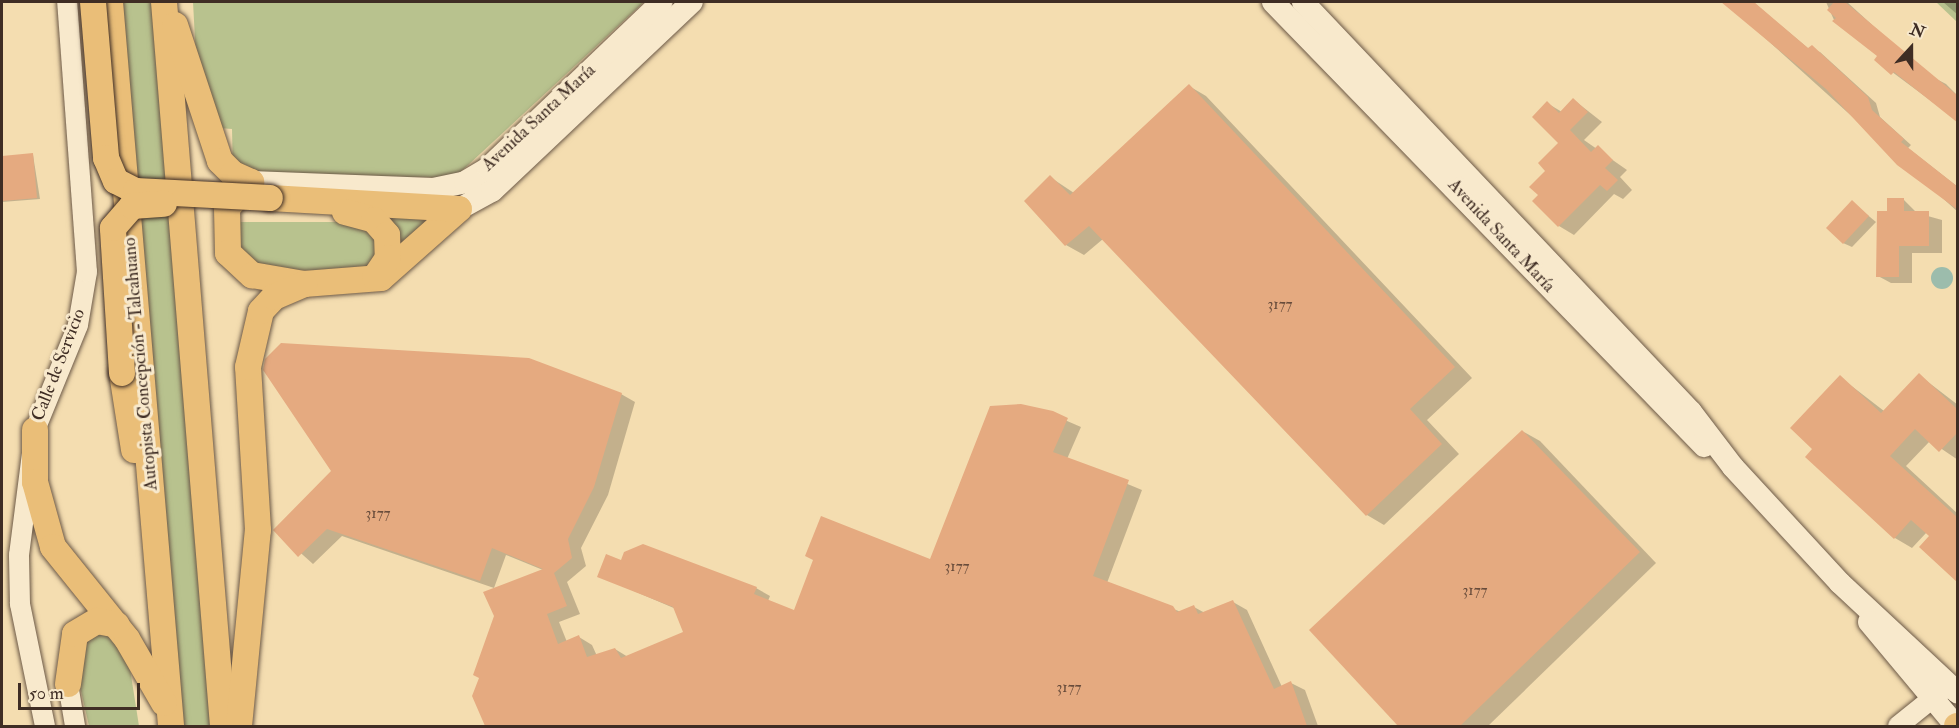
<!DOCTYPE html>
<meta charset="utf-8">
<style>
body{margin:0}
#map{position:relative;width:1959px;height:728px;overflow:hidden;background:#f4ddb0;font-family:"IM FELL Double Pica",serif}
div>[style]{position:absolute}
.green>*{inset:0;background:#b8c28e}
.water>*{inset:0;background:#9cbcac}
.round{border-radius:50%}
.shadow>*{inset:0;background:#0003}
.building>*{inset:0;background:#e5aa80}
.roads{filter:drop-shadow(0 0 2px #6c5947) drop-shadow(0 0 2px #6c5947)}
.tertiary>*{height:20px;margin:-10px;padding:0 10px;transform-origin:10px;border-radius:10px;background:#f8e9cc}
.secondary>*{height:22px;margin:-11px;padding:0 11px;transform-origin:11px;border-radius:11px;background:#f8e9cc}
.primary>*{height:26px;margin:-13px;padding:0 13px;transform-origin:13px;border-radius:13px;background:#eabe78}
.trunk>*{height:26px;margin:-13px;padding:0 13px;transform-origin:13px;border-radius:13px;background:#eabe78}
.bridges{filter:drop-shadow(0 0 2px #3f2d24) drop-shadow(0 0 2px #3f2d24)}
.primary-bridge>*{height:26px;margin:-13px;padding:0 13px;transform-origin:13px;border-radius:13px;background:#eabe78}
span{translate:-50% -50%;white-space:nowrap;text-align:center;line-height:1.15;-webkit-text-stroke:6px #f8e9cc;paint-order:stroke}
.number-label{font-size:15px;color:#684c3b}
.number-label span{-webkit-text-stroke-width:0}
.street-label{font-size:18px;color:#3f2d24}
.frame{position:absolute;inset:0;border:3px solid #3f2d24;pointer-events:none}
.north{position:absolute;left:1881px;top:18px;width:60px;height:60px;-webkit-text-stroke:4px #f8e9cc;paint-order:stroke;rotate:21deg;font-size:16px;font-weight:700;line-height:24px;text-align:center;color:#3f2d24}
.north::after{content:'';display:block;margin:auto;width:21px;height:27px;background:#3f2d24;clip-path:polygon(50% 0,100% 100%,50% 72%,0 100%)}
.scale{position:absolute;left:18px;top:683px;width:122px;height:27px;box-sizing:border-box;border:3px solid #3f2d24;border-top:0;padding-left:8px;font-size:18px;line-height:21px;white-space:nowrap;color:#3f2d24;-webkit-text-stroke:4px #f8e9cc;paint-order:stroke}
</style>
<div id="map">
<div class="green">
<div style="clip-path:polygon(120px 2px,153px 2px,213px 726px,181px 726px)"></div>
<div style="clip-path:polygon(193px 2px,644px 2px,454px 178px,233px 173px,232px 129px,219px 128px,196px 58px)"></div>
<div style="clip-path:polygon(1936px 2px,1957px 2px,1957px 22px)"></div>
<div style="clip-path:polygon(381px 211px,439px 212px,397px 256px)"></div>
<div style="clip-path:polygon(229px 222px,359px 222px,379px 237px,373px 263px,358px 272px,255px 269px,246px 266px)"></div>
<div style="clip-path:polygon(89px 634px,112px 634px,130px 669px,139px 726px,89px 726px,75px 665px)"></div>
</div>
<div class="water">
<div class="round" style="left:1931px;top:267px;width:22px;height:22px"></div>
</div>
<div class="shadow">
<div style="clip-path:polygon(1725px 2px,1753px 2px,1809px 49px,1820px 52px,1876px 103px,1880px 117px,1911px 145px,1908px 148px,1958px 187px,1958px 212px)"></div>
<div style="clip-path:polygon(1826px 2px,1847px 2px,1925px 73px,1946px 84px,1958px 96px,1958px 121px,1876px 60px,1879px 56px,1834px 20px)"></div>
<div style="clip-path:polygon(1943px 2px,1958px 2px,1958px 15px)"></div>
<div style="clip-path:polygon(1189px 86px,1206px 96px,1472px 378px,1427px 420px,1459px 454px,1384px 525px,1367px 515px,1103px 239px,1084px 255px,1066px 245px,1026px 201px,1050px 177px,1074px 193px)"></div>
<div style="clip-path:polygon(1574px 100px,1602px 122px,1584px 140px,1627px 170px,1620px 177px,1632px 190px,1623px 199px,1614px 194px,1574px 235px,1559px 226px,1540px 195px,1560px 143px,1547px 103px,1562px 112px)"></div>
<div style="clip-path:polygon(33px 155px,40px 199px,2px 202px,2px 157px)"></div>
<div style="clip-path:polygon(1904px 200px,1917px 213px,1942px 220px,1942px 253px,1912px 253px,1912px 283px,1891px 283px,1878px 276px,1888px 213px)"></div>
<div style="clip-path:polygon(1852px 202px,1876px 222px,1852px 247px,1843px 243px)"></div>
<div style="clip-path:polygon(1919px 375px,1958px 405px,1958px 460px,1930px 441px,1906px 466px,1958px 514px,1958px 581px,1927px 532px,1912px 548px,1895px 538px,1814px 449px,1840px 377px,1884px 411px)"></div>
<div style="clip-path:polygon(621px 394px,635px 402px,608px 495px,581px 548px,586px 566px,567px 582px,580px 614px,559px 622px,567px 642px,579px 637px,592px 645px,597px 656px,615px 649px,628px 657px,685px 633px,676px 609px,599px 576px,621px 562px,756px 588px,770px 596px,768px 601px,795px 612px,931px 561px,1037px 408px,1081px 427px,1067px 459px,1142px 490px,1107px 583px,1181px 612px,1194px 607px,1205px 613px,1233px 602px,1247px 610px,1282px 687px,1291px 683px,1305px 690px,1318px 726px,486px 726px,473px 696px,543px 570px,506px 555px,494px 588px,342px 536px,313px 564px,275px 530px)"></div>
<div style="clip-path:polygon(1522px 431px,1540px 441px,1656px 563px,1488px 726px,1401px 726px,1311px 630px)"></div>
</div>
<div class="building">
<div style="clip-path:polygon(1721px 2px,1754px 2px,1808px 48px,1812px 45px,1868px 97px,1872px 110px,1904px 139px,1901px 142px,1958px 187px,1958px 210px,1897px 165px,1826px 89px)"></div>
<div style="clip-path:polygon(1834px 2px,1845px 2px,1958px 96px,1958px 123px,1894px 72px,1891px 75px,1874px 60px,1877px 56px,1832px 21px,1836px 18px,1827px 10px)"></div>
<div style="clip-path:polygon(1189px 84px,1455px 367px,1410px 409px,1442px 444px,1366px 516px,1089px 226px,1065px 246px,1024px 201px,1050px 175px,1070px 195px)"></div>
<div style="clip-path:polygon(1573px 98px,1588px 112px,1570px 130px,1591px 152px,1598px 145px,1613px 160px,1605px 168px,1618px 180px,1607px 191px,1600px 185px,1558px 227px,1532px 201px,1538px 195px,1529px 187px,1545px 171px,1538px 163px,1558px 143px,1532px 117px,1547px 101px,1559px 113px)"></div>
<div style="clip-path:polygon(33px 153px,37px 198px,2px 201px,2px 156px)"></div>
<div style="clip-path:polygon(1887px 198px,1904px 198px,1904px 211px,1929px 211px,1929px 246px,1899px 246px,1899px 277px,1876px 277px,1877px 211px,1887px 211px)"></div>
<div style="clip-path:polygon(1852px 200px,1869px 216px,1843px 244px,1826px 228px)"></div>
<div style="clip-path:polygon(281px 343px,529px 358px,622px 393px,594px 487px,568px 539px,572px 558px,554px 573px,567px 606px,547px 614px,558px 644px,579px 635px,587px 657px,615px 648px,621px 658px,683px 632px,673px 607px,597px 577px,606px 554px,621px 560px,624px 552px,643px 544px,757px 587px,754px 594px,794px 610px,813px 560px,805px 556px,821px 516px,930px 559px,990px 406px,1021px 404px,1053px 411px,1068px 418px,1053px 452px,1129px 480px,1093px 576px,1173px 606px,1177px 612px,1194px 605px,1198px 614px,1233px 600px,1274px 689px,1291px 681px,1307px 726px,485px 726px,472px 696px,479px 678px,473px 675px,494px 616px,483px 592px,543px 569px,492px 548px,480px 581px,327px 529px,298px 557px,273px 530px,331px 471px,263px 370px,265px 359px)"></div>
<div style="clip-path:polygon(1919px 373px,1958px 410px,1958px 432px,1939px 452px,1915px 429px,1890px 456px,1958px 518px,1958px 583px,1919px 547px,1929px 536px,1911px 520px,1894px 539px,1805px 457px,1812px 449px,1790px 428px,1840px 375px,1881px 413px)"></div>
<div style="clip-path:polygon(1522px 430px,1640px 552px,1460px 726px,1398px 726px,1309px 630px)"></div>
</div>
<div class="roads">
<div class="tertiary">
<div style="left:68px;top:684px;width:43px;rotate:80.5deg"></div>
<div style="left:45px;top:726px;width:125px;rotate:-101.6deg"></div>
<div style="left:20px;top:604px;width:49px;rotate:-91.2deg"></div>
<div style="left:19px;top:555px;width:126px;rotate:-82.7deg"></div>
<div style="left:35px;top:430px;width:113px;rotate:-67.7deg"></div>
<div style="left:78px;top:325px;width:54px;rotate:-80.4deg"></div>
<div style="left:87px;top:272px;width:271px;rotate:-94.2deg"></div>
<div style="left:1898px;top:726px;width:59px;rotate:-38.8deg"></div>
</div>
<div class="secondary">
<div style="left:1273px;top:2px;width:619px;rotate:45.85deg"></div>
<div style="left:1303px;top:2px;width:564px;rotate:46.58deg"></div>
<div style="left:1691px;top:412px;width:69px;rotate:52.6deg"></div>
<div style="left:1733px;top:467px;width:158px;rotate:47.3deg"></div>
<div style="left:1840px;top:583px;width:161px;rotate:43deg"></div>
<div style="left:251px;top:182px;width:182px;rotate:2.2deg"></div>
<div style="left:433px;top:189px;width:33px;rotate:-12deg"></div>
<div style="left:465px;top:182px;width:27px;rotate:-31deg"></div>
<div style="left:488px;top:168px;width:240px;rotate:-43.7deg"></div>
<div style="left:459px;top:209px;width:38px;rotate:-29deg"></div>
<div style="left:492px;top:191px;width:275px;rotate:-43.4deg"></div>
<div style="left:1869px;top:622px;width:136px;rotate:50.1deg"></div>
</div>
<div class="primary">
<div style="left:110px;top:2px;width:727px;rotate:85.18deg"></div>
<div style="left:164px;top:2px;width:726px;rotate:85.34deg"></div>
<div style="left:175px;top:25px;width:143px;rotate:71.7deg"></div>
<div style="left:220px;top:161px;width:18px;rotate:45deg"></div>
<div style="left:233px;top:174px;width:20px;rotate:24deg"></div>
<div style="left:251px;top:182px;width:35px;rotate:133deg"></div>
<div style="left:227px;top:208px;width:45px;rotate:88.7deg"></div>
<div style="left:228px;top:253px;width:33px;rotate:43deg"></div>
<div style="left:252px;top:275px;width:53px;rotate:9.8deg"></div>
<div style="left:304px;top:284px;width:77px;rotate:-4.5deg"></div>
<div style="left:381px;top:278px;width:104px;rotate:-41.5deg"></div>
<div style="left:270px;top:198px;width:189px;rotate:3.3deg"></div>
<div style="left:345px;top:212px;width:30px;rotate:15deg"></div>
<div style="left:374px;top:220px;width:20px;rotate:49deg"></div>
<div style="left:387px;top:235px;width:23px;rotate:88deg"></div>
<div style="left:388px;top:258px;width:23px;rotate:124deg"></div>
<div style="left:122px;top:373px;width:78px;rotate:81.1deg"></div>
<div style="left:35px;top:430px;width:52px;rotate:90deg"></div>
<div style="left:35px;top:482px;width:67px;rotate:74.5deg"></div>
<div style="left:53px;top:547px;width:118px;rotate:51.2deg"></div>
<div style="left:127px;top:639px;width:74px;rotate:60deg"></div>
<div style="left:68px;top:684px;width:50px;rotate:-82deg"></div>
<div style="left:75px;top:634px;width:26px;rotate:-31deg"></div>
<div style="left:97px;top:621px;width:20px;rotate:11deg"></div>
<div style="left:239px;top:726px;width:197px;rotate:-84.5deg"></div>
<div style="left:258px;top:530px;width:163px;rotate:-93.5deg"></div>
<div style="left:248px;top:367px;width:57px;rotate:-76.9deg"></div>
<div style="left:261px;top:311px;width:19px;rotate:-47deg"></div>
<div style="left:274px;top:297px;width:33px;rotate:-23deg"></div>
</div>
<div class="trunk">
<div style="left:1957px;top:726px;width:1px"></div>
</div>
</div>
<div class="bridges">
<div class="primary-bridge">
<div style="left:93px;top:2px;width:157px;rotate:85.2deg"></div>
<div style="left:106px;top:158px;width:25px;rotate:67deg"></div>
<div style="left:116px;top:181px;width:22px;rotate:27deg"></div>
<div style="left:136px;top:191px;width:134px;rotate:3deg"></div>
<div style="left:122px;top:373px;width:145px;rotate:-93.6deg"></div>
<div style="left:113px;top:228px;width:29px;rotate:-49deg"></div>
<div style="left:132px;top:206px;width:32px;rotate:-4deg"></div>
</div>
</div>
<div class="number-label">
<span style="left:1280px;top:305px">3177</span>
<span style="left:378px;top:514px">3177</span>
<span style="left:957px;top:567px">3177</span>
<span style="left:1475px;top:591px">3177</span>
<span style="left:1069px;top:688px">3177</span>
</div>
<div class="street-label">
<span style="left:539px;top:118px;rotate:-43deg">Avenida Santa María</span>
<span style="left:1501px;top:236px;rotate:47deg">Avenida Santa María</span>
<span style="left:141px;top:364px;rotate:-95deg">Autopista Concepción - Talcahuano</span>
<span style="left:59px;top:365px;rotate:-69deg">Calle de Servicio</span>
</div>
<div class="frame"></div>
<div class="north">N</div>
<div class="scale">50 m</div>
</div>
